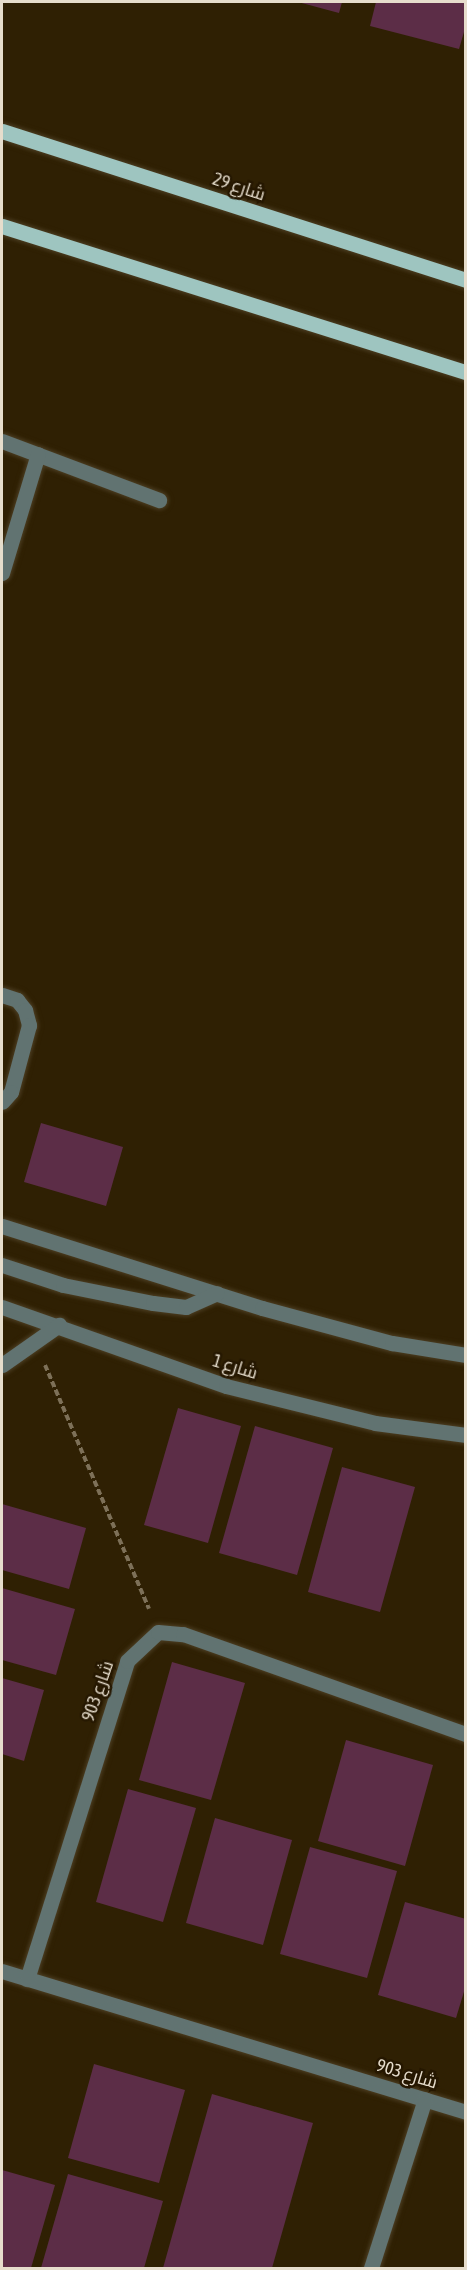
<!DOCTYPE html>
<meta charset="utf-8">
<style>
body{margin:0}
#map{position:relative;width:467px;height:2270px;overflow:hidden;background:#2f2003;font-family:"Asap Condensed",Cairo,sans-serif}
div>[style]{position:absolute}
.building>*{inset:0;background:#5c2d47}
.path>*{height:4px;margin-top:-2px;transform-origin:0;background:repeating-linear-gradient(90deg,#7d7058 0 6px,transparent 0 9px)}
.roads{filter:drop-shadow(0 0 2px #4c3e23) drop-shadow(0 0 2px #4c3e23)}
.minor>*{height:15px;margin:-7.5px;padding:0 7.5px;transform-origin:7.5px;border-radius:7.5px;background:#617371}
.major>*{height:15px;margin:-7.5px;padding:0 7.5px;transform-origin:7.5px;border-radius:7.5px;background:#9ec5c0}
span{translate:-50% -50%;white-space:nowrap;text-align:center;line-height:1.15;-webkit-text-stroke:5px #251700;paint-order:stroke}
.street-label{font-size:18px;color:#e6ddcc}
.frame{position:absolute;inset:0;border:3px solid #e6ddcc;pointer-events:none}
</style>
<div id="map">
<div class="building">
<div style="clip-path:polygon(298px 2px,342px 2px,339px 13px)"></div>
<div style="clip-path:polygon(376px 2px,466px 2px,466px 25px,459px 49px,370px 26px)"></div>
<div style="clip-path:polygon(41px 1123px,123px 1147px,106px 1206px,24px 1182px)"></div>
<div style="clip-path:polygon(178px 1408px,241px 1426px,208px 1543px,144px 1525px)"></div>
<div style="clip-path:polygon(255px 1426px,333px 1448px,297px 1575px,219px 1553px)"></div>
<div style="clip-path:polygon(342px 1467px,415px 1487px,380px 1612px,308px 1592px)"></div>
<div style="clip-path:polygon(2px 1504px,86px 1528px,69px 1589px,2px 1570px)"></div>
<div style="clip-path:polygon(2px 1588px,75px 1609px,56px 1675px,2px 1660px)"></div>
<div style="clip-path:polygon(172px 1662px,245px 1683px,211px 1800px,139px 1780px)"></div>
<div style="clip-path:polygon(2px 1678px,44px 1690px,24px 1761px,2px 1754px)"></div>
<div style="clip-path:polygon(346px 1740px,433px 1765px,405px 1866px,318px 1841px)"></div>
<div style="clip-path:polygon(128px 1789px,196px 1808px,163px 1922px,96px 1902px)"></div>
<div style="clip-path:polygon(215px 1818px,292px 1840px,263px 1945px,186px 1923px)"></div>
<div style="clip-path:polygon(310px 1847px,397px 1871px,367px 1978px,280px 1954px)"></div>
<div style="clip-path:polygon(405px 1902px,466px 1919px,466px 1985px,456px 2018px,378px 1995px)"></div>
<div style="clip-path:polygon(94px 2064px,185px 2090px,159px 2183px,68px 2158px)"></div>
<div style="clip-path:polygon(212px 2094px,313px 2123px,272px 2268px,163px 2268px)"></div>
<div style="clip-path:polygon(2px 2170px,55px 2185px,31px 2268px,2px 2268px)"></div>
<div style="clip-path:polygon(68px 2174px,163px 2201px,144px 2268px,41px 2268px)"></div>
</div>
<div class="path">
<div style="left:45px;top:1365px;width:265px;rotate:66.9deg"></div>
</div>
<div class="roads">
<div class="minor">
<div style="left:2px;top:441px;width:168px;rotate:20.6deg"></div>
<div style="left:2px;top:573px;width:124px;rotate:-73.2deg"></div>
<div style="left:2px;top:995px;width:16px;rotate:18deg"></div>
<div style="left:17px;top:1000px;width:13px;rotate:51deg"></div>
<div style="left:25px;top:1010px;width:16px;rotate:75deg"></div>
<div style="left:29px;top:1025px;width:69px;rotate:105deg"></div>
<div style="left:11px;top:1092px;width:13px;rotate:132deg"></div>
<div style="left:2px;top:1226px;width:273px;rotate:17.5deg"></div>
<div style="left:262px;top:1308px;width:135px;rotate:15.1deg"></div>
<div style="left:392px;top:1343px;width:75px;rotate:9.2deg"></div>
<div style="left:2px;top:1265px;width:64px;rotate:18.2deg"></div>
<div style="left:63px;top:1285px;width:92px;rotate:11.3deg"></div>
<div style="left:153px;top:1303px;width:33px;rotate:7deg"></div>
<div style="left:186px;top:1307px;width:34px;rotate:-24deg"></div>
<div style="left:2px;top:1307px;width:238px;rotate:19.4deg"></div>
<div style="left:226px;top:1386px;width:154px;rotate:13.9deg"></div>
<div style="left:375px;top:1423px;width:92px;rotate:7.5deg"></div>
<div style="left:2px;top:1365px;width:70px;rotate:-35.1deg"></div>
<div style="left:2px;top:1971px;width:485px;rotate:16.9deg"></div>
<div style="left:27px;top:1979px;width:333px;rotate:-72.5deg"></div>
<div style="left:127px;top:1661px;width:42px;rotate:-43.1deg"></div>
<div style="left:158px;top:1632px;width:25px;rotate:5deg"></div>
<div style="left:183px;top:1634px;width:300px;rotate:19.5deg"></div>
<div style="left:371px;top:2268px;width:177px;rotate:-72.3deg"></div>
</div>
<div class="major">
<div style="left:2px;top:131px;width:487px;rotate:17.8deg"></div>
<div style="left:2px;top:226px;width:486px;rotate:17.5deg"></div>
</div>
</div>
<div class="street-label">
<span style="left:239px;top:187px;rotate:18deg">شارع 29</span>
<span style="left:235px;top:1367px;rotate:17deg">شارع 1</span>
<span style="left:98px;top:1691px;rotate:-71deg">شارع 903</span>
<span style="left:407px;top:2074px;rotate:17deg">شارع 903</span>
</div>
<div class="frame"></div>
</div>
